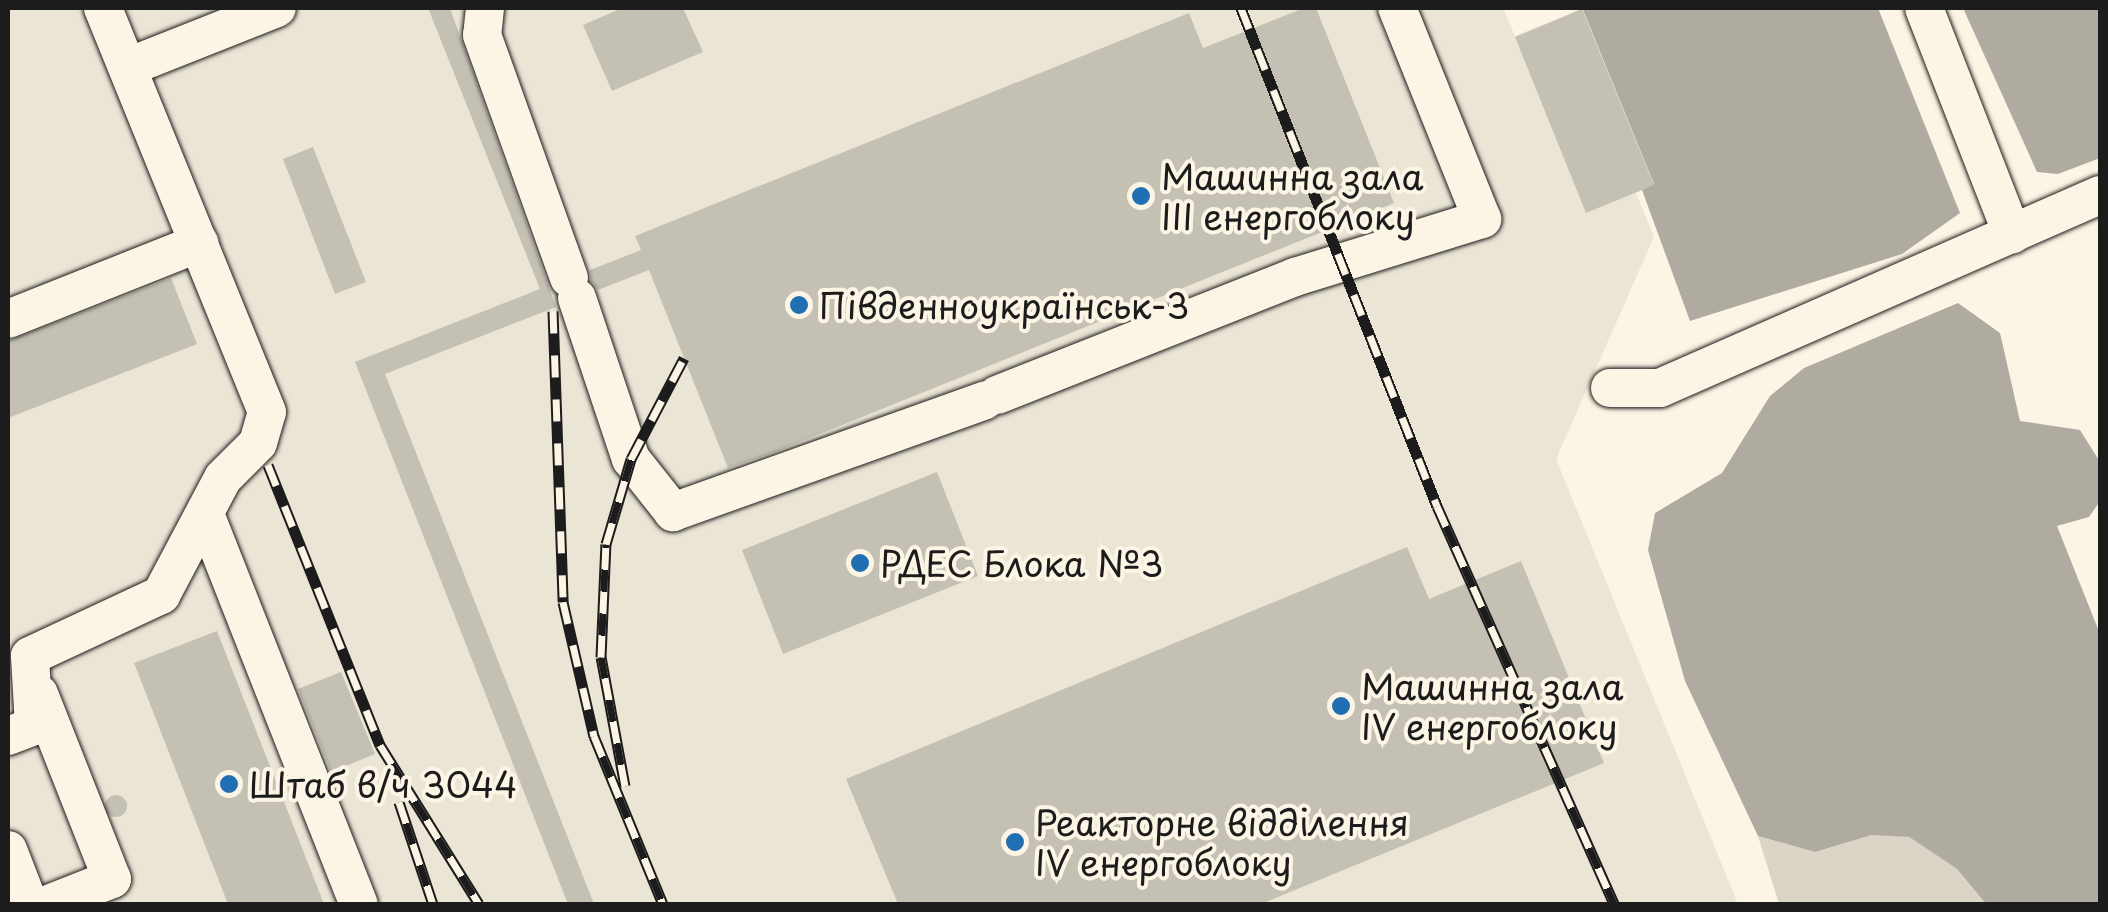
<!DOCTYPE html>
<meta charset="utf-8">
<style>
body{margin:0}
#map{position:relative;width:2108px;height:912px;overflow:hidden;background:#fcf5e5;font-family:"Playpen Sans",sans-serif}
div>[style]{position:absolute}
.built>*{inset:0;background:#ebe5d6}
.green>*{inset:0;background:#dbd5c8}
.water>*{inset:0;background:#b0aba1}
.building>*{inset:0;background:#c4c0b3}
.round{border-radius:50%}
.roads{filter:drop-shadow(0 0 2px #1c1c1c) drop-shadow(0 0 2px #1c1c1c)}
.minor>*{height:38px;margin:-19px;padding:0 19px;transform-origin:19px;border-radius:19px;background:#fcf5e5}
.rail>*{height:11px;margin-top:-5.5px;transform-origin:0;background:repeating-linear-gradient(90deg,#fcf5e5 0 22px,#1c1c1c 0 44px);box-sizing:border-box;border-block:2px solid #1c1c1c}
.dots>*{width:28px;height:28px;translate:-50% -50%;box-sizing:border-box;border:5px solid #fcf5e5;border-radius:50%}
span{translate:-50% -50%;white-space:nowrap;text-align:center;line-height:1.15;-webkit-text-stroke:8px #fcf5e5;paint-order:stroke}
.poi-label{font-size:35px;color:#1c1c1c}
.left{translate:0 -50%;text-align:left}
.frame{position:absolute;inset:0;border:10px solid #1c1c1c;pointer-events:none}
</style>
<div id="map">
<div class="built">
<div style="clip-path:polygon(8px 8px,1503px 8px,1515px 36px,1582px 9px,1654px 185px,1636px 193px,1654px 237px,1556px 459px,1738px 904px,8px 904px)"></div>
</div>
<div class="green">
<div style="clip-path:polygon(1871px 834px,1909px 837px,1957px 869px,1986px 904px,1779px 904px,1758px 836px,1815px 852px)"></div>
</div>
<div class="water">
<div style="clip-path:polygon(1567px 8px,1878px 8px,1960px 213px,1902px 254px,1690px 321px,1642px 190px,1654px 184px,1583px 10px)"></div>
<div style="clip-path:polygon(1963px 8px,2100px 8px,2100px 158px,2058px 174px,2037px 172px)"></div>
<div style="clip-path:polygon(1958px 303px,2000px 333px,2020px 421px,2080px 430px,2100px 462px,2100px 501px,2089px 517px,2057px 526px,2100px 634px,2100px 904px,1986px 904px,1957px 869px,1909px 837px,1871px 835px,1815px 852px,1758px 836px,1685px 681px,1648px 550px,1655px 513px,1722px 473px,1770px 396px,1804px 368px)"></div>
</div>
<div class="building">
<div style="clip-path:polygon(428px 8px,450px 8px,556px 307px,385px 374px,594px 904px,568px 904px,355px 362px,540px 289px)"></div>
<div style="clip-path:polygon(622px 8px,683px 8px,703px 52px,612px 91px,583px 25px)"></div>
<div style="clip-path:polygon(1304px 8px,1316px 8px,1394px 203px,775px 452px,728px 468px,649px 270px,598px 290px,591px 281px,590px 270px,641px 250px,635px 236px,1189px 13px,1203px 48px)"></div>
<div style="clip-path:polygon(1582px 9px,1654px 185px,1586px 213px,1515px 37px)"></div>
<div style="clip-path:polygon(313px 147px,366px 282px,335px 294px,283px 159px)"></div>
<div style="clip-path:polygon(171px 278px,197px 344px,8px 418px,8px 341px)"></div>
<div style="clip-path:polygon(937px 472px,978px 576px,783px 654px,742px 550px)"></div>
<div style="clip-path:polygon(1407px 547px,1429px 599px,1521px 561px,1604px 763px,1261px 904px,898px 904px,846px 779px)"></div>
<div style="clip-path:polygon(217px 631px,324px 904px,228px 904px,134px 663px)"></div>
<div style="clip-path:polygon(341px 672px,375px 754px,331px 772px,298px 689px)"></div>
<div class="round" style="left:105px;top:795px;width:22px;height:22px"></div>
</div>
<div class="roads">
<div class="minor">
<div style="left:485px;top:8px;width:27px;rotate:96deg"></div>
<div style="left:482px;top:35px;width:258px;rotate:70.3deg"></div>
<div style="left:1924px;top:8px;width:243px;rotate:68.7deg"></div>
<div style="left:128px;top:67px;width:160px;rotate:-21.6deg"></div>
<div style="left:577px;top:298px;width:170px;rotate:71.5deg"></div>
<div style="left:631px;top:459px;width:68px;rotate:51.6deg"></div>
<div style="left:673px;top:512px;width:331px;rotate:-19.7deg"></div>
<div style="left:8px;top:319px;width:206px;rotate:-21.7deg"></div>
<div style="left:1610px;top:388px;width:50px"></div>
<div style="left:1660px;top:388px;width:480px;rotate:-23.7deg"></div>
<div style="left:997px;top:395px;width:321px;rotate:-21.6deg"></div>
<div style="left:1295px;top:277px;width:196px;rotate:-17.2deg"></div>
<div style="left:1482px;top:219px;width:227px;rotate:-111.9deg"></div>
<div style="left:205px;top:514px;width:419px;rotate:68.5deg"></div>
<div style="left:39px;top:694px;width:199px;rotate:68.5deg"></div>
<div style="left:112px;top:879px;width:68px;rotate:158.4deg"></div>
<div style="left:8px;top:736px;width:28px;rotate:-21deg"></div>
<div style="left:34px;top:726px;width:70px;rotate:-93.3deg"></div>
<div style="left:30px;top:656px;width:145px;rotate:-25deg"></div>
<div style="left:161px;top:595px;width:132px;rotate:-62.1deg"></div>
<div style="left:223px;top:478px;width:49px;rotate:-45deg"></div>
<div style="left:258px;top:443px;width:32px;rotate:-74deg"></div>
<div style="left:267px;top:412px;width:436px;rotate:-112.1deg"></div>
<div style="left:8px;top:850px;width:58px;rotate:68.7deg"></div>
</div>
</div>
<div class="rail">
<div style="left:1241px;top:8px;width:535px;rotate:68.52deg"></div>
<div style="left:1437px;top:506px;width:436px;rotate:66deg"></div>
<div style="left:553px;top:311px;width:291px;rotate:88deg"></div>
<div style="left:563px;top:602px;width:138px;rotate:77deg"></div>
<div style="left:594px;top:736px;width:182px;rotate:67.7deg"></div>
<div style="left:268px;top:465px;width:302px;rotate:68.2deg"></div>
<div style="left:380px;top:745px;width:187px;rotate:58.1deg"></div>
<div style="left:625px;top:786px;width:131px;rotate:-100.5deg"></div>
<div style="left:601px;top:657px;width:113px;rotate:-87.5deg"></div>
<div style="left:606px;top:544px;width:89px;rotate:-73.6deg"></div>
<div style="left:631px;top:459px;width:114px;rotate:-62.3deg"></div>
<div style="left:399px;top:802px;width:108px;rotate:71.6deg"></div>
</div>
<div class="dots">
<div style="left:1141px;top:196px;background:#1f6fb2"></div>
<div style="left:799px;top:305px;background:#1f6fb2"></div>
<div style="left:860px;top:563px;background:#1f6fb2"></div>
<div style="left:1341px;top:706px;background:#1f6fb2"></div>
<div style="left:229px;top:784px;background:#1f6fb2"></div>
<div style="left:1015px;top:842px;background:#1f6fb2"></div>
</div>
<div class="poi-label">
<span class="left" style="left:1161px;top:196px">Машинна зала<br>III енергоблоку</span>
<span class="left" style="left:819px;top:305px">Південноукраїнськ-3</span>
<span class="left" style="left:880px;top:563px">РДЕС Блока №3</span>
<span class="left" style="left:1361px;top:706px">Машинна зала<br>IV енергоблоку</span>
<span class="left" style="left:249px;top:784px">Штаб в/ч 3044</span>
<span class="left" style="left:1035px;top:842px">Реакторне відділення<br>IV енергоблоку</span>
</div>
<div class="frame"></div>
</div>
